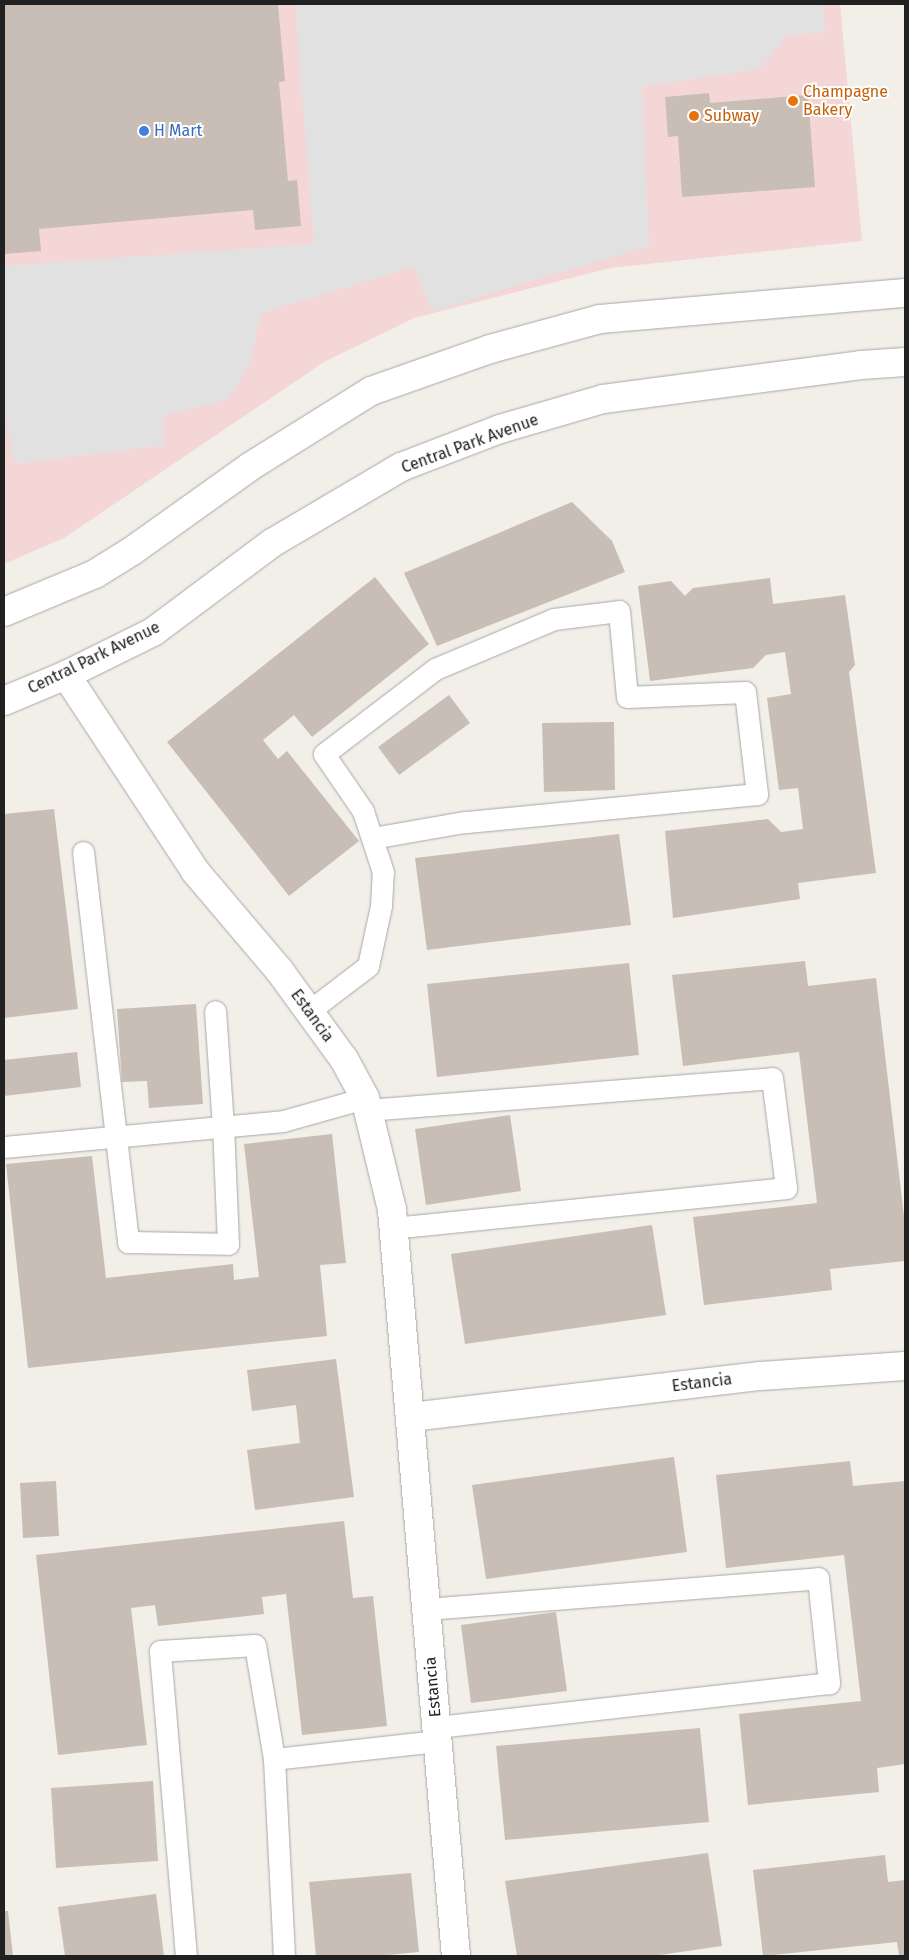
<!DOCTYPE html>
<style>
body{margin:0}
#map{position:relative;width:909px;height:1960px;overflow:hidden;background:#f2eee8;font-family:"Fira Sans",sans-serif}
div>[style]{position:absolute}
.commercial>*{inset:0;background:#f4d6d6}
.parking>*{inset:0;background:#e1e1e1}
.building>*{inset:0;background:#c8beb6}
.roads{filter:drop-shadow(0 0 1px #a8a8a8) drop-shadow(0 0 1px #a8a8a8)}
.service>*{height:21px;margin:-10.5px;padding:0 10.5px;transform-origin:10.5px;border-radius:10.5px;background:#fff}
.minor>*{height:28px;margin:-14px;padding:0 14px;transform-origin:14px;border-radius:14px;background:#fff}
.tertiary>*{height:28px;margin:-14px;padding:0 14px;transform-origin:14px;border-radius:14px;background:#fff}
.dots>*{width:14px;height:14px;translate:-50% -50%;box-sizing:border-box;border:2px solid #fff;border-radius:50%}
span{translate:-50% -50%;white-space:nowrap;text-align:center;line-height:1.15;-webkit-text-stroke:4px #fff;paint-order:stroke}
.food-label{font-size:16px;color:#c56008}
.left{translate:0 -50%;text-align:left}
.shop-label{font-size:16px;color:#366cbe}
.street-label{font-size:16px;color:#212121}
.frame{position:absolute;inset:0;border:5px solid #212121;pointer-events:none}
</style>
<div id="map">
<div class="commercial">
<div style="clip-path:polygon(4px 4px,840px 4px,862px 241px,610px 268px,414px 318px,324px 362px,64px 538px,4px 564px)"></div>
</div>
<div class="parking">
<div style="clip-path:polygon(295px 4px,822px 4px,825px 32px,786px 36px,759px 69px,642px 87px,649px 246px,432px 311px,414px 267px,261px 313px,251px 361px,227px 400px,163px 416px,165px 445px,15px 464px,4px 410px,4px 266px,314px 244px)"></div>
</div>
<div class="building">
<div style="clip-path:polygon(4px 4px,278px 4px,285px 81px,279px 82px,288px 181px,297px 180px,301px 226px,255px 230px,253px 210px,39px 229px,41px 251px,4px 254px)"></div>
<div style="clip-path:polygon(709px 93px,710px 103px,808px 95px,815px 187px,682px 197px,678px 136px,668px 137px,665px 97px)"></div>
<div style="clip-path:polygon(572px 502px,612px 541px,625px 572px,437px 646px,404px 573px)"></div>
<div style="clip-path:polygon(375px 577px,429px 644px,312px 737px,294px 715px,263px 740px,278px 759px,287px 751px,359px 841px,289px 896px,167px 742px)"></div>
<div style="clip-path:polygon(770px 578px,773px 604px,845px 595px,855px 665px,849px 672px,876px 873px,798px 883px,800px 899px,673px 918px,665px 831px,768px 819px,781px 832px,803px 829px,798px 788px,779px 790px,767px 698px,791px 694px,785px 652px,766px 655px,753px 668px,650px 681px,638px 586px,671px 581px,685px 596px,693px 588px)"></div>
<div style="clip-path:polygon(449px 695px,470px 723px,399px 775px,378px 747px)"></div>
<div style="clip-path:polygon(614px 722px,615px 790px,544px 792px,542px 723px)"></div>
<div style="clip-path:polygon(54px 809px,78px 1009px,4px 1018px,4px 814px)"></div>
<div style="clip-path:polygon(619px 834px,631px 925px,427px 950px,415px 858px)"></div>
<div style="clip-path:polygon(805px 961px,808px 986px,876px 978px,905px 1225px,905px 1261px,830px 1269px,832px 1290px,704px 1305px,693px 1217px,817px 1203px,799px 1052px,683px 1066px,672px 975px)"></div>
<div style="clip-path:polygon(629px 963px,639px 1055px,437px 1077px,427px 984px)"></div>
<div style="clip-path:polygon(196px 1004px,203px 1104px,149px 1108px,147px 1081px,122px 1082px,117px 1009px)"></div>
<div style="clip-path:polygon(77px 1052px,81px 1087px,4px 1096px,4px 1060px)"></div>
<div style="clip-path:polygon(510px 1115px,521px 1191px,426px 1205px,415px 1129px)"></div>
<div style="clip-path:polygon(332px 1134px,346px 1263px,320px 1265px,327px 1336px,28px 1368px,6px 1164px,92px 1156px,106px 1278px,233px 1264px,234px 1280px,259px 1277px,244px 1144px)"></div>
<div style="clip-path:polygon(652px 1225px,666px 1315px,465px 1344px,451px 1254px)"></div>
<div style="clip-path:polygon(336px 1359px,354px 1497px,255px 1510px,247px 1450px,300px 1443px,296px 1405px,252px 1411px,247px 1370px)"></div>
<div style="clip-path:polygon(674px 1457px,687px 1552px,486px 1579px,472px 1485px)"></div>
<div style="clip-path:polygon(850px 1461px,853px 1486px,905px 1481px,905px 1764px,877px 1768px,879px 1792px,748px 1805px,739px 1714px,861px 1701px,844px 1555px,726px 1568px,716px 1475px)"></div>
<div style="clip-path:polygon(56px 1481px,59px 1536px,23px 1538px,20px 1483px)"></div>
<div style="clip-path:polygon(344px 1521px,353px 1598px,373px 1596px,387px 1726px,302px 1735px,286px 1594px,262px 1597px,264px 1614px,158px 1626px,155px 1605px,131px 1608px,147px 1745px,58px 1755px,36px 1555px)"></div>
<div style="clip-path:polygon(556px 1612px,567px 1691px,471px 1703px,461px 1625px)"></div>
<div style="clip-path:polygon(700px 1728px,709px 1822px,505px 1840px,496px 1746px)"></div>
<div style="clip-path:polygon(153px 1781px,158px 1861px,56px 1868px,51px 1788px)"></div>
<div style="clip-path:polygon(708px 1853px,722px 1946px,653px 1956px,517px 1956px,505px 1881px)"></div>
<div style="clip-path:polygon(885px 1855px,888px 1882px,905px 1880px,905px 1956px,899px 1956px,897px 1942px,763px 1956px,753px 1870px)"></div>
<div style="clip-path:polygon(411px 1873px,419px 1952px,378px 1956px,316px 1956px,309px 1882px)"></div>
<div style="clip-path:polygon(156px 1894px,164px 1956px,65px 1956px,58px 1907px)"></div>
<div style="clip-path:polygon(4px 1911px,8px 1911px,13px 1956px,4px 1956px)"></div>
</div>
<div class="roads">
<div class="service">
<div style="left:83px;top:852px;width:393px;rotate:83.4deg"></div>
<div style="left:128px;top:1242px;width:100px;rotate:1.1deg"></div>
<div style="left:228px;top:1244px;width:117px;rotate:-92.4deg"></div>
<div style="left:223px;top:1127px;width:116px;rotate:-93.9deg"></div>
<div style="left:309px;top:1011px;width:74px;rotate:-37.3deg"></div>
<div style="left:368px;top:966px;width:61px;rotate:-77.8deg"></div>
<div style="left:381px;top:906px;width:34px;rotate:-87deg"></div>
<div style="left:383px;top:872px;width:64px;rotate:-108.2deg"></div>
<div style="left:363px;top:811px;width:69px;rotate:-124.4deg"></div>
<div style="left:324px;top:754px;width:140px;rotate:-37.4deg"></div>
<div style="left:435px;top:669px;width:129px;rotate:-22.8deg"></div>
<div style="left:554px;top:619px;width:65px;rotate:-7deg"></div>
<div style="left:619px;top:611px;width:86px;rotate:84.7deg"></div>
<div style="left:627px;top:697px;width:118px;rotate:-2.4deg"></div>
<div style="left:745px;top:692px;width:103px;rotate:83.3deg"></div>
<div style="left:757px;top:794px;width:294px;rotate:174.5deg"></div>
<div style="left:464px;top:822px;width:93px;rotate:170.1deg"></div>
<div style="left:368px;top:1110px;width:405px;rotate:-4.5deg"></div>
<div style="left:772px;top:1078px;width:111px;rotate:82.7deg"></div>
<div style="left:786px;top:1188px;width:394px;rotate:174.2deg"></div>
<div style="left:4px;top:1147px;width:280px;rotate:-5.3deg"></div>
<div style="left:283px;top:1121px;width:85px;rotate:-15.7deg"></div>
<div style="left:427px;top:1609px;width:392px;rotate:-4.5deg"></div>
<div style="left:818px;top:1578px;width:106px;rotate:84deg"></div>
<div style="left:829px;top:1683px;width:395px;rotate:173.6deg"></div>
<div style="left:274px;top:1759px;width:165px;rotate:-6.3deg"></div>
<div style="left:186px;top:1956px;width:306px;rotate:-94.9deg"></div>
<div style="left:160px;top:1651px;width:95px;rotate:-3.6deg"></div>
<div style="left:255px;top:1645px;width:116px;rotate:80.5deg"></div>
<div style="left:274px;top:1759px;width:197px;rotate:87.1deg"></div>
</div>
<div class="minor">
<div style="left:66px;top:675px;width:235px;rotate:56.6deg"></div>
<div style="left:195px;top:871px;width:130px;rotate:49.7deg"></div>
<div style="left:279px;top:970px;width:110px;rotate:53.9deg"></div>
<div style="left:344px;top:1059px;width:44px;rotate:61.7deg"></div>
<div style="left:365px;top:1098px;width:115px;rotate:76.4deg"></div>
<div style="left:392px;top:1210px;width:749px;rotate:85.1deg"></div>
<div style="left:411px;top:1417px;width:352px;rotate:-6.7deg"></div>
<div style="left:761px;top:1376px;width:144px;rotate:-4deg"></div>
</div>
<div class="tertiary">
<div style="left:4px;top:612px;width:99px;rotate:-22.7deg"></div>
<div style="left:95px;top:574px;width:44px;rotate:-31.9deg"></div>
<div style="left:132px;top:551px;width:146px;rotate:-35.5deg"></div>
<div style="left:251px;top:466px;width:142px;rotate:-32deg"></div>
<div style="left:371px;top:391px;width:126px;rotate:-19.4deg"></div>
<div style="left:490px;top:349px;width:114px;rotate:-15.3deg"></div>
<div style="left:600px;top:319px;width:306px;rotate:-4.9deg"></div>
<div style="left:4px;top:701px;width:67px;rotate:-22.8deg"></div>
<div style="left:66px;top:675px;width:97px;rotate:-26.3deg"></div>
<div style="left:153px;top:632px;width:149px;rotate:-36.8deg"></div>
<div style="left:272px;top:543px;width:150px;rotate:-30.5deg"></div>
<div style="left:401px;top:467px;width:106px;rotate:-21deg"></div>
<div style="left:500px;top:429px;width:107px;rotate:-16.2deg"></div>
<div style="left:603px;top:399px;width:260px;rotate:-7.5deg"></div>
<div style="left:861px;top:365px;width:44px;rotate:-3.9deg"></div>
</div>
</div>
<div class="dots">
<div style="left:793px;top:101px;background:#e8710a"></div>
<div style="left:694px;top:116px;background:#e8710a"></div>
<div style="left:144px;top:131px;background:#3f7fe0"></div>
</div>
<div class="food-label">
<span class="left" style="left:803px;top:101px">Champagne<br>Bakery</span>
<span class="left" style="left:704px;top:116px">Subway</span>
</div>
<div class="shop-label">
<span class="left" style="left:154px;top:131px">H Mart</span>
</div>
<div class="street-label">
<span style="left:470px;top:444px;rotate:-20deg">Central Park Avenue</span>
<span style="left:94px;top:658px;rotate:-26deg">Central Park Avenue</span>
<span style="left:312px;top:1016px;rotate:54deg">Estancia</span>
<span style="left:702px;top:1383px;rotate:-7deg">Estancia</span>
<span style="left:433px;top:1687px;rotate:-95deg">Estancia</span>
</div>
<div class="frame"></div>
</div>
